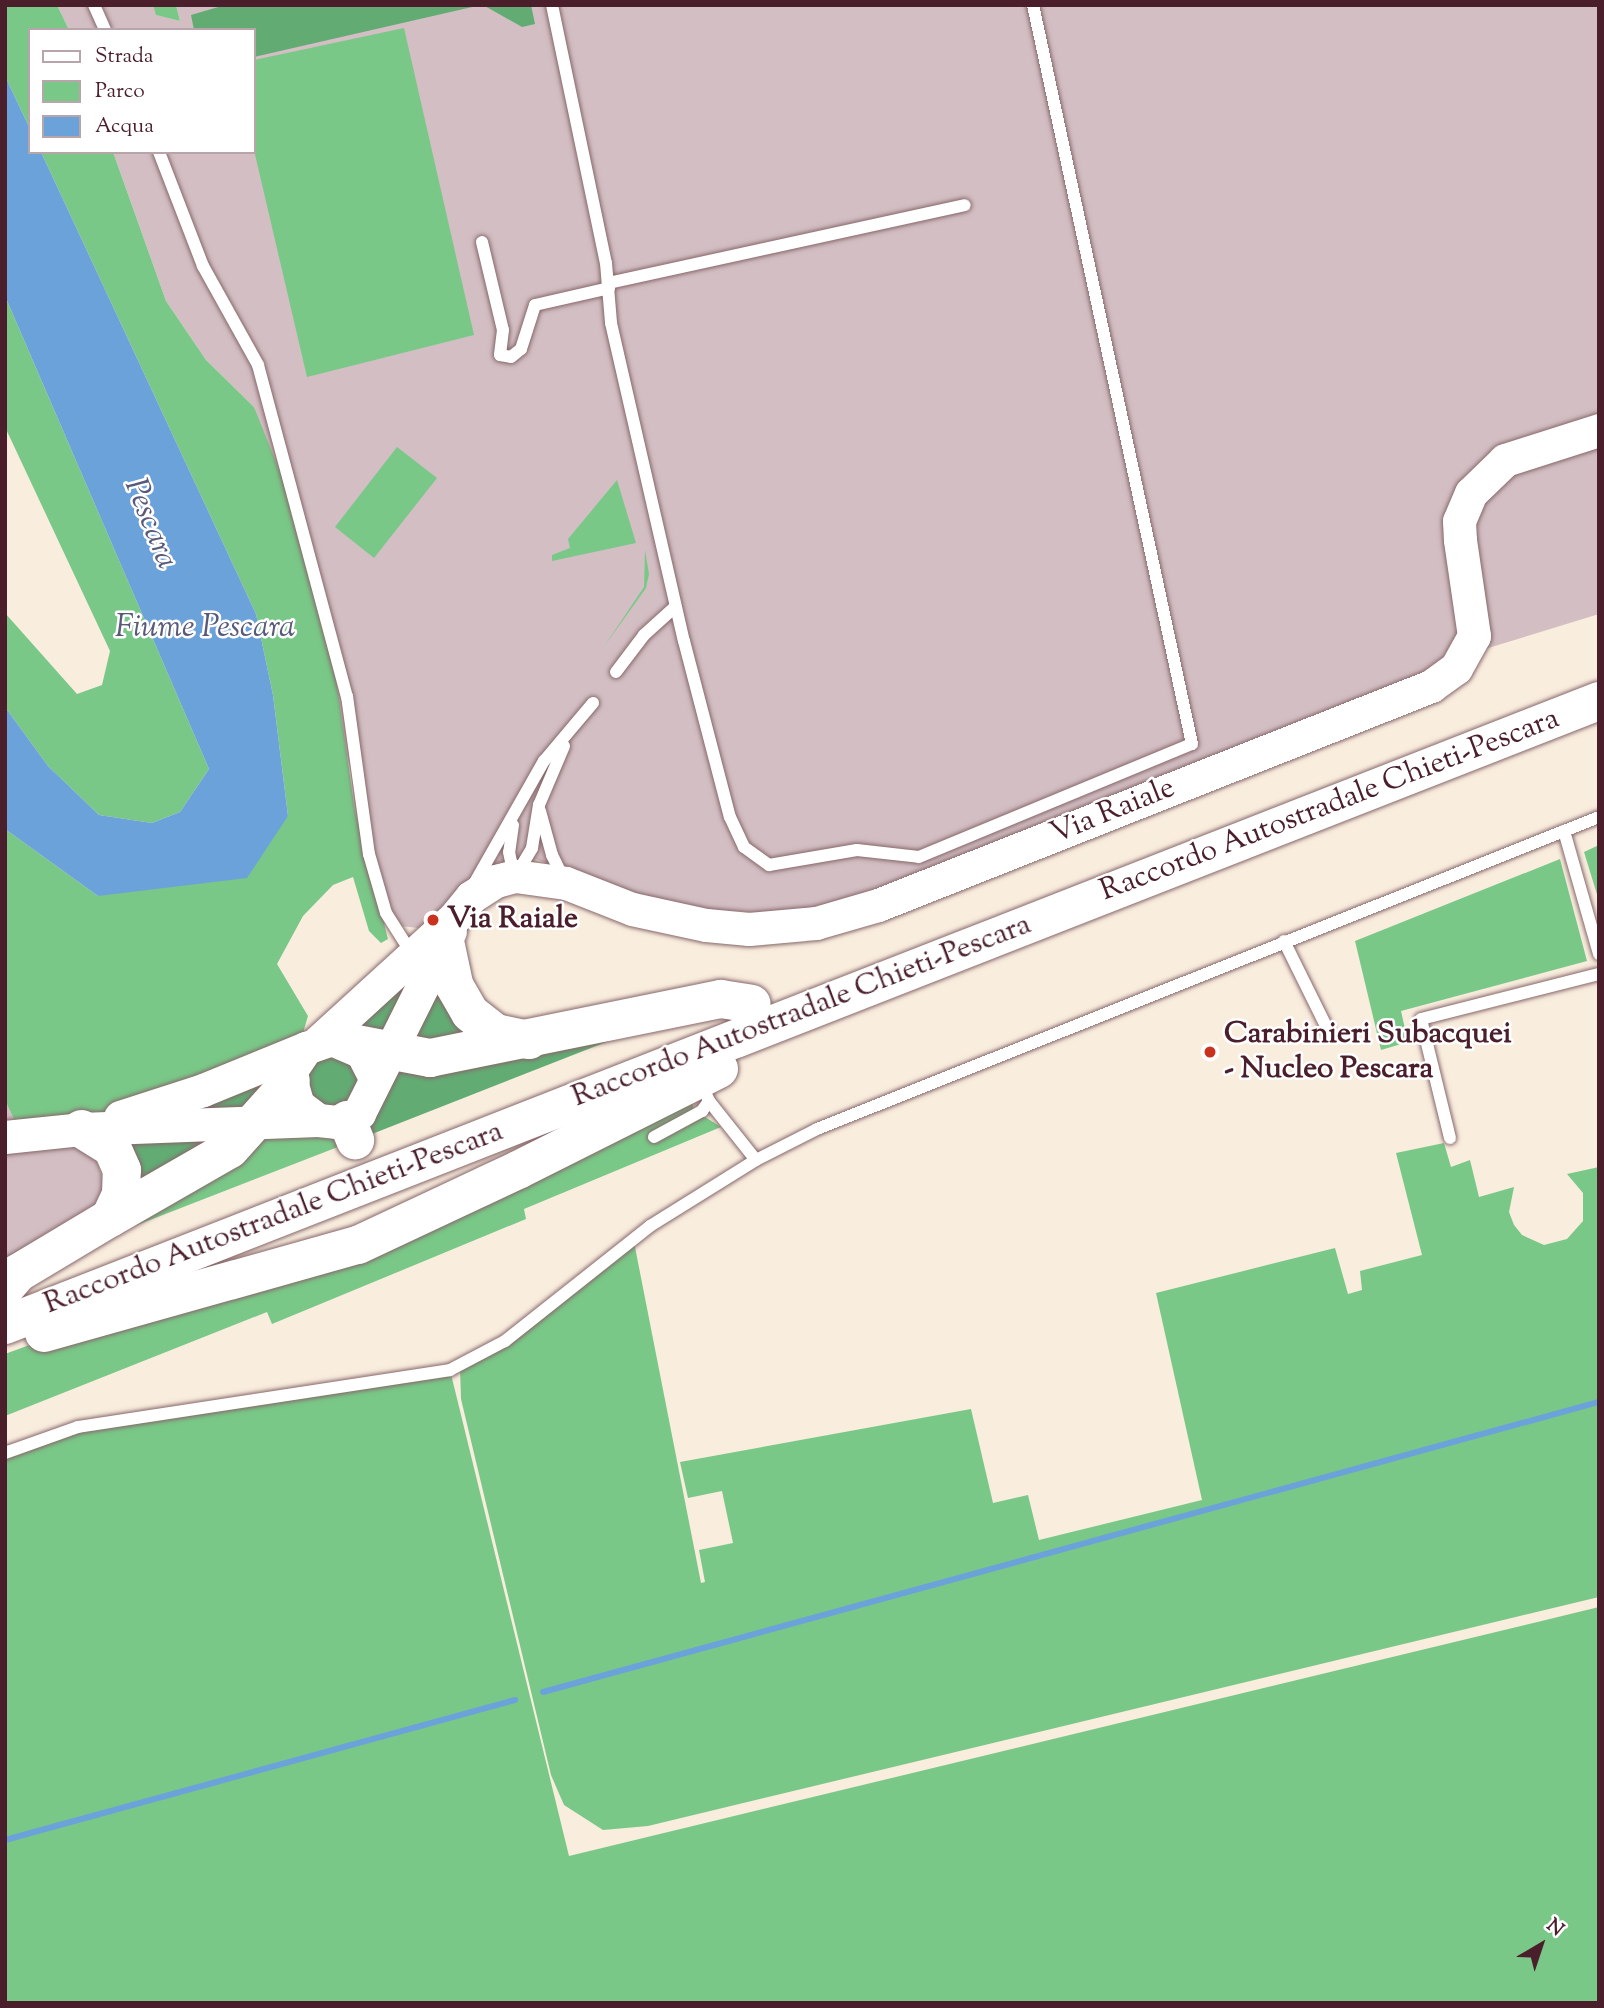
<!DOCTYPE html>
<style>
body{margin:0}
#map{position:relative;width:1604px;height:2008px;overflow:hidden;background:#f9edde;font-family:"Sorts Mill Goudy",serif}
div>[style]{position:absolute}
.industrial>*{inset:0;background:#d2bec3}
.green>*{inset:0;background:#79c888}
.forest>*{inset:0;background:#62ac74}
.water>*{inset:0;background:#6ca2da}
.stream>*{height:6px;margin:-3px;padding:0 3px;transform-origin:3px;border-radius:3px;background:#6ca2da}
.roads{filter:drop-shadow(0 0 2px #87676a) drop-shadow(0 0 2px #87676a)}
.lane>*{height:12px;margin:-6px;padding:0 6px;transform-origin:6px;border-radius:6px;background:#fff}
.secondary>*{height:33px;margin:-16.5px;padding:0 16.5px;transform-origin:16.5px;border-radius:16.5px;background:#fff}
.highway>*{height:38px;margin:-19px;padding:0 19px;transform-origin:19px;border-radius:19px;background:#fff}
.dots>*{width:19px;height:19px;translate:-50% -50%;box-sizing:border-box;border:4px solid #fff;border-radius:50%}
span{translate:-50% -50%;white-space:nowrap;text-align:center;line-height:1.15;-webkit-text-stroke:5px #fff;paint-order:stroke}
.street-label{font-size:30px;color:#4a1f2b}
.poi-label{font-size:30px;color:#4a1f2b;font-weight:700}
.left{translate:0 -50%;text-align:left}
.water-label{font-size:32px;color:#595a7a;font-style:italic}
.frame{position:absolute;inset:0;border:7px solid #4a1f2b;pointer-events:none}
.legend{position:absolute;left:28px;top:28px;width:228px;height:126px;box-sizing:border-box;background:#fff;border:2px solid #b7a5aa;margin:0;padding:9px 12px;list-style:none;font-size:21px;color:#4a1f2b}
.legend li{display:flex;align-items:center;gap:14px;height:35px}
.legend b{width:35px;border:2px solid #b7a5aa}
.north{position:absolute;left:1506px;top:1910px;width:70px;height:70px;-webkit-text-stroke:5px #fff;paint-order:stroke;rotate:39deg;font-size:19px;font-weight:700;line-height:28px;text-align:center;color:#4a1f2b}
.north::after{content:'';display:block;margin:auto;width:24px;height:32px;background:#4a1f2b;clip-path:polygon(50% 0,100% 100%,50% 72%,0 100%)}
</style>
<div id="map">
<div class="industrial">
<div style="clip-path:polygon(57px 5px,153px 5px,157px 15px,180px 21px,176px 5px,1599px 5px,1599px 614px,1485px 649px,840px 903px,787px 914px,709px 910px,619px 891px,536px 859px,478px 871px,463px 892px,419px 928px,381px 924px,355px 811px,351px 771px,254px 407px,206px 360px,166px 301px,113px 152px,254px 152px,254px 30px,69px 30px)"></div>
<div style="clip-path:polygon(5px 1100px,18px 1128px,47px 1147px,78px 1147px,96px 1159px,107px 1191px,95px 1211px,5px 1265px)"></div>
</div>
<div class="green">
<div style="clip-path:polygon(5px 5px,57px 5px,69px 30px,30px 30px,30px 129px,5px 76px)"></div>
<div style="clip-path:polygon(153px 5px,176px 5px,180px 21px,156px 15px)"></div>
<div style="clip-path:polygon(404px 28px,474px 335px,307px 377px,254px 150px,254px 60px)"></div>
<div style="clip-path:polygon(41px 152px,113px 152px,166px 301px,206px 360px,254px 407px,288px 492px,336px 679px,355px 811px,388px 939px,381px 943px,369px 931px,353px 877px,333px 885px,303px 916px,277px 964px,308px 1016px,303px 1033px,112px 1111px,18px 1128px,5px 1100px,5px 829px,98px 896px,288px 816px,273px 695px,256px 614px)"></div>
<div style="clip-path:polygon(5px 296px,209px 769px,180px 812px,152px 823px,99px 815px,48px 766px,5px 707px,5px 613px,77px 694px,102px 685px,110px 651px,5px 427px)"></div>
<div style="clip-path:polygon(397px 447px,437px 478px,374px 558px,335px 527px)"></div>
<div style="clip-path:polygon(617px 480px,636px 543px,552px 561px,552px 555px,570px 548px,568px 539px)"></div>
<div style="clip-path:polygon(645px 550px,649px 574px,646px 588px,603px 648px,644px 587px)"></div>
<div style="clip-path:polygon(1599px 845px,1599px 901px,1584px 852px)"></div>
<div style="clip-path:polygon(1560px 859px,1587px 961px,1401px 1011px,1408px 1042px,1381px 1050px,1355px 941px)"></div>
<div style="clip-path:polygon(692px 1102px,694px 1110px,721px 1127px,524px 1209px,526px 1219px,272px 1324px,267px 1312px,5px 1416px,5px 1354px)"></div>
<div style="clip-path:polygon(330px 1132px,343px 1145px,78px 1248px,258px 1134px)"></div>
<div style="clip-path:polygon(1444px 1143px,1451px 1167px,1470px 1160px,1479px 1197px,1514px 1187px,1509px 1212px,1514px 1225px,1522px 1235px,1544px 1245px,1567px 1239px,1583px 1221px,1583px 1193px,1567px 1174px,1599px 1167px,1599px 1597px,648px 1826px,603px 1830px,564px 1805px,551px 1775px,461px 1399px,460px 1368px,634px 1242px,701px 1583px,705px 1582px,699px 1550px,733px 1543px,722px 1491px,688px 1498px,680px 1462px,971px 1409px,993px 1503px,1028px 1495px,1039px 1540px,1202px 1500px,1156px 1293px,1335px 1248px,1348px 1294px,1362px 1290px,1360px 1271px,1422px 1255px,1396px 1153px)"></div>
<div style="clip-path:polygon(450px 1370px,569px 1856px,1599px 1607px,1599px 2003px,5px 2003px,5px 1453px,78px 1427px)"></div>
</div>
<div class="forest">
<div style="clip-path:polygon(225px 5px,481px 5px,254px 57px,254px 30px,194px 30px,191px 15px)"></div>
<div style="clip-path:polygon(483px 5px,531px 5px,535px 24px,522px 27px)"></div>
<div style="clip-path:polygon(436px 946px,380px 1039px,340px 1028px)"></div>
<div style="clip-path:polygon(441px 968px,482px 1032px,400px 1048px)"></div>
<div style="clip-path:polygon(619px 1037px,372px 1134px,365px 1124px,394px 1066px)"></div>
<div style="clip-path:polygon(315px 1056px,350px 1057px,360px 1082px,344px 1104px,326px 1107px,310px 1097px,304px 1071px)"></div>
<div style="clip-path:polygon(287px 1060px,249px 1115px,184px 1105px)"></div>
<div style="clip-path:polygon(236px 1134px,127px 1199px,119px 1143px)"></div>
</div>
<div class="water">
<div style="clip-path:polygon(5px 76px,30px 129px,30px 152px,41px 152px,256px 614px,273px 695px,288px 816px,247px 878px,98px 896px,5px 829px,5px 707px,48px 766px,99px 815px,152px 823px,180px 812px,209px 769px,5px 296px)"></div>
</div>
<div class="stream">
<div style="left:543px;top:1692px;width:1095px;rotate:-15.36deg"></div>
<div style="left:5px;top:1840px;width:529px;rotate:-15.35deg"></div>
</div>
<div class="roads">
<div class="lane">
<div style="left:94px;top:5px;width:27px;rotate:66deg"></div>
<div style="left:552px;top:5px;width:264px;rotate:78.2deg"></div>
<div style="left:606px;top:263px;width:60px;rotate:85.2deg"></div>
<div style="left:611px;top:323px;width:326px;rotate:77.1deg"></div>
<div style="left:684px;top:641px;width:182px;rotate:75.4deg"></div>
<div style="left:730px;top:817px;width:33px;rotate:65deg"></div>
<div style="left:744px;top:847px;width:31px;rotate:36deg"></div>
<div style="left:769px;top:865px;width:89px;rotate:-9.7deg"></div>
<div style="left:857px;top:850px;width:62px;rotate:6.4deg"></div>
<div style="left:919px;top:857px;width:295px;rotate:-22.5deg"></div>
<div style="left:1192px;top:744px;width:756px;rotate:-102.14deg"></div>
<div style="left:159px;top:152px;width:122px;rotate:68.9deg"></div>
<div style="left:203px;top:266px;width:113px;rotate:60.9deg"></div>
<div style="left:258px;top:365px;width:343px;rotate:75deg"></div>
<div style="left:347px;top:696px;width:160px;rotate:82.1deg"></div>
<div style="left:369px;top:854px;width:61px;rotate:73.9deg"></div>
<div style="left:386px;top:913px;width:49px;rotate:57.6deg"></div>
<div style="left:482px;top:242px;width:90px;rotate:76.6deg"></div>
<div style="left:503px;top:330px;width:25px;rotate:97deg"></div>
<div style="left:500px;top:355px;width:11px;rotate:10deg"></div>
<div style="left:511px;top:357px;width:13px;rotate:-39deg"></div>
<div style="left:521px;top:349px;width:46px;rotate:-72.3deg"></div>
<div style="left:535px;top:305px;width:76px;rotate:-12.9deg"></div>
<div style="left:608px;top:283px;width:365px;rotate:-12.3deg"></div>
<div style="left:616px;top:672px;width:46px;rotate:-52.9deg"></div>
<div style="left:644px;top:635px;width:42px;rotate:-42.1deg"></div>
<div style="left:540px;top:811px;width:46px;rotate:74.7deg"></div>
<div style="left:552px;top:855px;width:28px;rotate:64deg"></div>
<div style="left:513px;top:825px;width:27px;rotate:98deg"></div>
<div style="left:509px;top:852px;width:25px;rotate:78deg"></div>
<div style="left:1564px;top:831px;width:128px;rotate:74.1deg"></div>
<div style="left:516px;top:875px;width:31px;rotate:-59deg"></div>
<div style="left:532px;top:848px;width:44px;rotate:-80.8deg"></div>
<div style="left:539px;top:805px;width:64px;rotate:-67deg"></div>
<div style="left:474px;top:884px;width:142px;rotate:-60.4deg"></div>
<div style="left:544px;top:761px;width:76px;rotate:-49.8deg"></div>
<div style="left:1284px;top:941px;width:102px;rotate:63.7deg"></div>
<div style="left:709px;top:1101px;width:75px;rotate:51.5deg"></div>
<div style="left:654px;top:1137px;width:55px;rotate:-28.4deg"></div>
<div style="left:702px;top:1111px;width:12px;rotate:-55deg"></div>
<div style="left:709px;top:1101px;width:21px;rotate:-113deg"></div>
<div style="left:1450px;top:1138px;width:122px;rotate:-103.7deg"></div>
<div style="left:1421px;top:1019px;width:184px;rotate:-14.2deg"></div>
<div style="left:5px;top:1453px;width:77px;rotate:-19.6deg"></div>
<div style="left:78px;top:1427px;width:376px;rotate:-8.7deg"></div>
<div style="left:450px;top:1370px;width:62px;rotate:-27.8deg"></div>
<div style="left:505px;top:1341px;width:185px;rotate:-38.4deg"></div>
<div style="left:650px;top:1226px;width:125px;rotate:-31.9deg"></div>
<div style="left:756px;top:1160px;width:68px;rotate:-26.9deg"></div>
<div style="left:817px;top:1129px;width:842px;rotate:-21.75deg"></div>
</div>
<div class="secondary">
<div style="left:318px;top:1042px;width:184px;rotate:-42.4deg"></div>
<div style="left:454px;top:918px;width:27px;rotate:-51deg"></div>
<div style="left:471px;top:897px;width:30px;rotate:-33deg"></div>
<div style="left:496px;top:881px;width:20px;rotate:-15deg"></div>
<div style="left:515px;top:876px;width:51px;rotate:7.8deg"></div>
<div style="left:566px;top:883px;width:71px;rotate:21.5deg"></div>
<div style="left:632px;top:909px;width:76px;rotate:12.2deg"></div>
<div style="left:706px;top:925px;width:43px;rotate:5.3deg"></div>
<div style="left:749px;top:929px;width:67px;rotate:-5.1deg"></div>
<div style="left:816px;top:923px;width:65px;rotate:-16.2deg"></div>
<div style="left:878px;top:905px;width:595px;rotate:-21.6deg"></div>
<div style="left:1431px;top:686px;width:31px;rotate:-36deg"></div>
<div style="left:1456px;top:668px;width:37px;rotate:-61deg"></div>
<div style="left:1474px;top:636px;width:97px;rotate:-98.3deg"></div>
<div style="left:1460px;top:540px;width:19px;rotate:-93deg"></div>
<div style="left:1459px;top:521px;width:30px;rotate:-67deg"></div>
<div style="left:1471px;top:493px;width:47px;rotate:-44.1deg"></div>
<div style="left:1505px;top:460px;width:99px;rotate:-17.7deg"></div>
<div style="left:374px;top:1076px;width:27px;rotate:-117deg"></div>
<div style="left:362px;top:1052px;width:33px;rotate:-157deg"></div>
<div style="left:332px;top:1039px;width:28px;rotate:161deg"></div>
<div style="left:306px;top:1048px;width:25px;rotate:124deg"></div>
<div style="left:292px;top:1069px;width:12px;rotate:95deg"></div>
<div style="left:291px;top:1081px;width:25px;rotate:74deg"></div>
<div style="left:298px;top:1105px;width:25px;rotate:37deg"></div>
<div style="left:318px;top:1120px;width:19px;rotate:6deg"></div>
<div style="left:337px;top:1122px;width:24px;rotate:-22deg"></div>
<div style="left:359px;top:1113px;width:203px;rotate:-63.4deg"></div>
<div style="left:120px;top:1117px;width:87px;rotate:-18deg"></div>
<div style="left:203px;top:1090px;width:111px;rotate:-22.2deg"></div>
<div style="left:5px;top:1137px;width:76px;rotate:-6deg"></div>
<div style="left:81px;top:1129px;width:237px;rotate:-2.2deg"></div>
</div>
<div class="highway">
<div style="left:446px;top:946px;width:40px;rotate:78deg"></div>
<div style="left:454px;top:985px;width:32px;rotate:60deg"></div>
<div style="left:470px;top:1013px;width:33px;rotate:38deg"></div>
<div style="left:496px;top:1033px;width:34px;rotate:12deg"></div>
<div style="left:346px;top:1042px;width:86px;rotate:10.8deg"></div>
<div style="left:430px;top:1058px;width:297px;rotate:-11.5deg"></div>
<div style="left:721px;top:999px;width:31px;rotate:9deg"></div>
<div style="left:347px;top:1120px;width:22px;rotate:68deg"></div>
<div style="left:110px;top:1218px;width:138px;rotate:-29.9deg"></div>
<div style="left:230px;top:1149px;width:91px;rotate:-48.1deg"></div>
<div style="left:5px;top:1288px;width:20px;rotate:-49deg"></div>
<div style="left:18px;top:1273px;width:107px;rotate:-30.9deg"></div>
<div style="left:110px;top:1218px;width:26px;rotate:-65deg"></div>
<div style="left:121px;top:1194px;width:24px;rotate:-88deg"></div>
<div style="left:122px;top:1170px;width:24px;rotate:-114deg"></div>
<div style="left:112px;top:1148px;width:36px;rotate:-148deg"></div>
<div style="left:5px;top:1325px;width:1712px;rotate:-21.38deg"></div>
<div style="left:44px;top:1333px;width:326px;rotate:-15.7deg"></div>
<div style="left:358px;top:1245px;width:177px;rotate:-25.1deg"></div>
<div style="left:518px;top:1170px;width:225px;rotate:-26.7deg"></div>
</div>
</div>
<div class="dots">
<div style="left:433px;top:920px;background:#c8321e"></div>
<div style="left:1210px;top:1052px;background:#c8321e"></div>
</div>
<div class="street-label">
<span style="left:1330px;top:806px;rotate:-21deg">Raccordo Autostradale Chieti-Pescara</span>
<span style="left:1113px;top:812px;rotate:-22deg">Via Raiale</span>
<span style="left:802px;top:1012px;rotate:-21deg">Raccordo Autostradale Chieti-Pescara</span>
<span style="left:274px;top:1219px;rotate:-21deg">Raccordo Autostradale Chieti-Pescara</span>
</div>
<div class="poi-label">
<span class="left" style="left:447px;top:920px">Via Raiale</span>
<span class="left" style="left:1224px;top:1052px">Carabinieri Subacquei<br>- Nucleo Pescara</span>
</div>
<div class="water-label">
<span style="left:150px;top:524px;rotate:68deg">Pescara</span>
<span style="left:205px;top:628px">Fiume Pescara</span>
</div>
<div class="frame"></div>
<ul class="legend">
<li><b style="height:9px;background:#fff"></b>Strada</li>
<li><b style="height:19px;background:#79c888"></b>Parco</li>
<li><b style="height:19px;background:#6ca2da"></b>Acqua</li>
</ul>
<div class="north">N</div>
</div>
